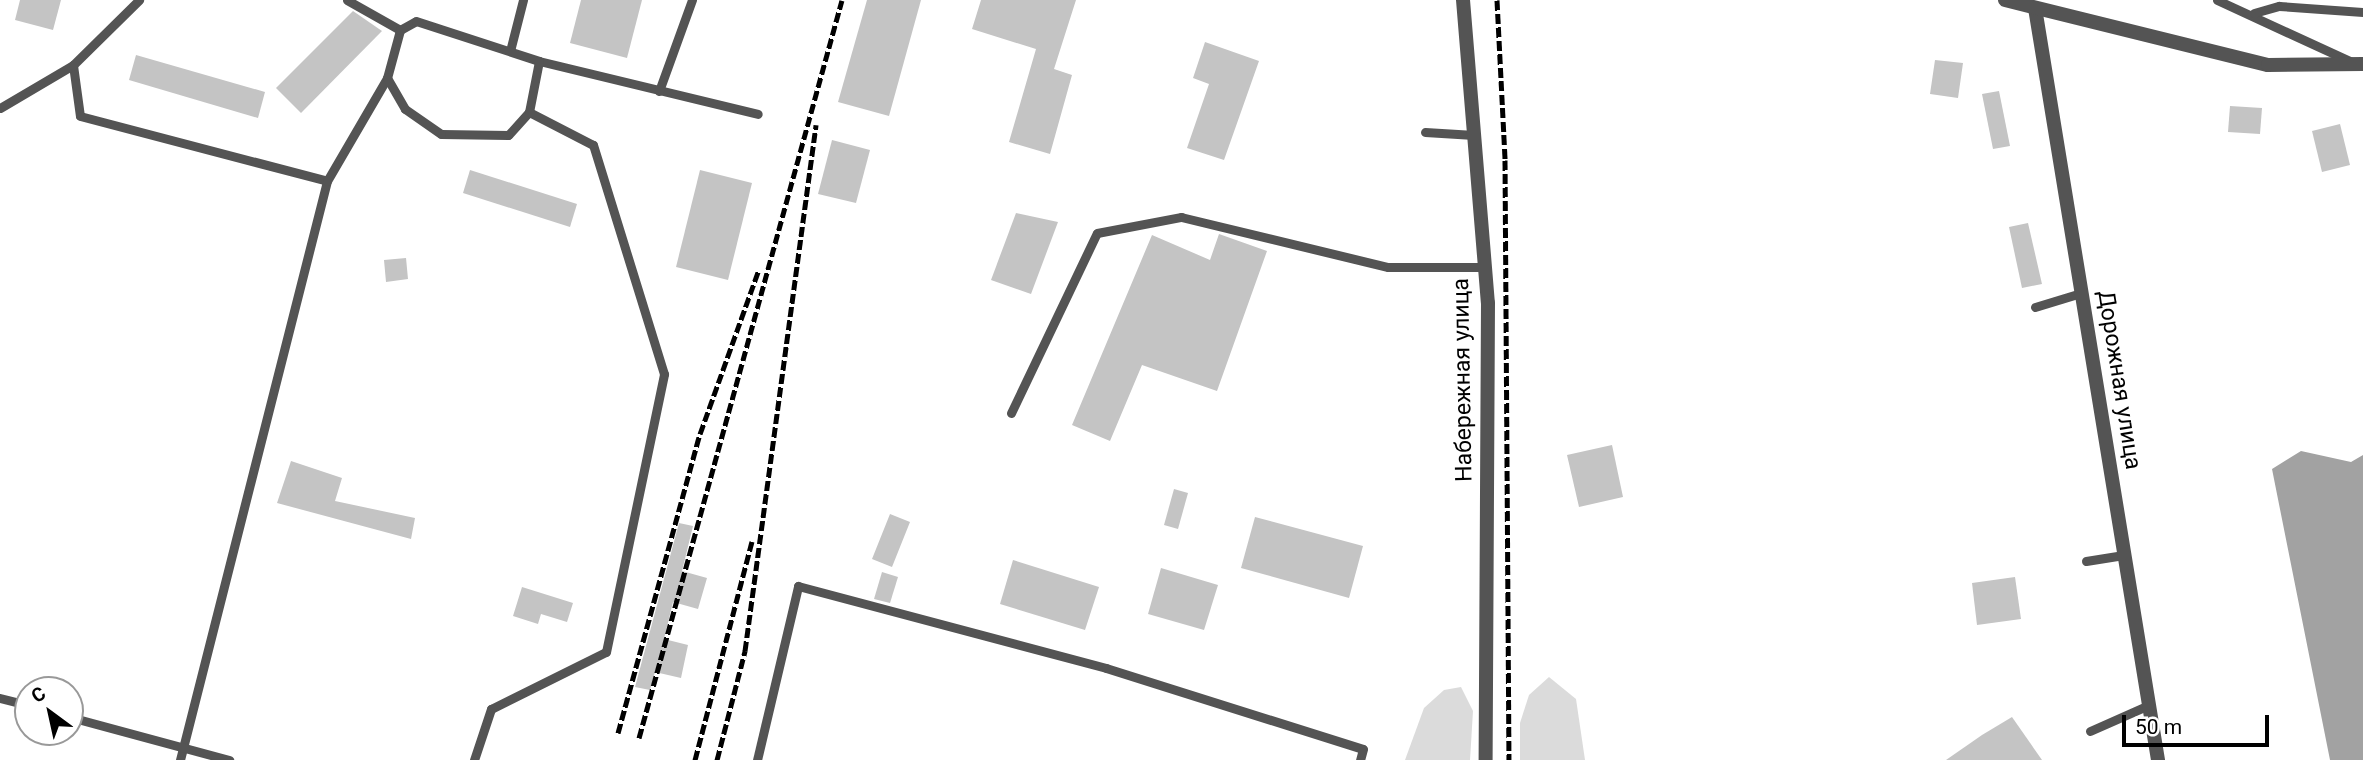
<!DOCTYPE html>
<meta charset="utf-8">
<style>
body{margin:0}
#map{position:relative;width:2363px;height:760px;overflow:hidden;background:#fff;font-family:Roboto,sans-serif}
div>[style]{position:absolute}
.green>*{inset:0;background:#dbdbdb}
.water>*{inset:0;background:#a2a2a2}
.building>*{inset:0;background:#c4c4c4}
.service>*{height:9px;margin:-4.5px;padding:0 4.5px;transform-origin:4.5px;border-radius:4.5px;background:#545454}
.minor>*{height:14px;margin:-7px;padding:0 7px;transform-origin:7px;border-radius:7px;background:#545454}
.tertiary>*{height:14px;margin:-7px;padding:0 7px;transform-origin:7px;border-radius:7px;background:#545454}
.rail>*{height:5px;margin-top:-2.5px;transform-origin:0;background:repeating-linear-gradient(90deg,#000 0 10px,transparent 0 13.5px)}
span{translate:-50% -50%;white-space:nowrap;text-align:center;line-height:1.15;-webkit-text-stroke:5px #fff;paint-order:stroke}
.street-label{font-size:23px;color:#000}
.north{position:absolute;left:14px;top:676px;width:70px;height:70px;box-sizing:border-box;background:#fff;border:2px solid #999;border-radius:50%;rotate:327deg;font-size:19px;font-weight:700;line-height:28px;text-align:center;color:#000}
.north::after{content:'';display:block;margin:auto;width:24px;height:32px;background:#000;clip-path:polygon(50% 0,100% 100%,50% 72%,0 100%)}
.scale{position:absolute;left:2122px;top:715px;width:147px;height:32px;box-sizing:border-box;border:4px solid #000;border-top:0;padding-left:9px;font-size:21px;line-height:24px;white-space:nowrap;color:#000;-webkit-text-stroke:5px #fff;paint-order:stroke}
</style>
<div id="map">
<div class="green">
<div style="clip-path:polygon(1549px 677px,1576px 699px,1585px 760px,1520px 760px,1520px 723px,1529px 695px)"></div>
<div style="clip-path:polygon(1461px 687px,1473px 711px,1470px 760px,1405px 760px,1424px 708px,1444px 690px)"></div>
</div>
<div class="water">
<div style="clip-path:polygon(2301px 451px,2351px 462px,2363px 455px,2363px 760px,2330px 760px,2272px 469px)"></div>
</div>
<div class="building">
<div style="clip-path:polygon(20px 0,61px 0,53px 30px,15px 20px)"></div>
<div style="clip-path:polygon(581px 0,642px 0,627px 58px,570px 43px)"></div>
<div style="clip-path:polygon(867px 0,921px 0,889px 116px,838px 102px)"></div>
<div style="clip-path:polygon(981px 0,1076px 0,1054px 69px,1072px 75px,1050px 154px,1009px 142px,1036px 49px,972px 29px)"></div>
<div style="clip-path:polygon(353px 11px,382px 31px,301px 113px,276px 88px)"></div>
<div style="clip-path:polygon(1205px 42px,1259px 61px,1224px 160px,1187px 148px,1209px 84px,1193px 78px)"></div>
<div style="clip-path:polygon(136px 55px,265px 92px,258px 118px,129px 80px)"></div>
<div style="clip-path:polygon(1935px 60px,1963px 63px,1958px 98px,1930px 94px)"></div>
<div style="clip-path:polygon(1999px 91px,2010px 146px,1993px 149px,1982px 94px)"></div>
<div style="clip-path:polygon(2230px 106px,2262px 108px,2260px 134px,2228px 132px)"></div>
<div style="clip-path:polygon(2340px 124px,2350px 165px,2322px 172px,2312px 131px)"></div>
<div style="clip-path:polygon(832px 140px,870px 150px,856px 203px,818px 194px)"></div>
<div style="clip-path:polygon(470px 170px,577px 204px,570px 227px,463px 193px)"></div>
<div style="clip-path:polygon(700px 170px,752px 183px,728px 280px,676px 267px)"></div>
<div style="clip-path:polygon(1016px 213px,1058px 222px,1031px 294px,991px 280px)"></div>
<div style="clip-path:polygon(2028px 223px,2042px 284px,2022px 288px,2009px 227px)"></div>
<div style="clip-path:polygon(1219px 234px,1267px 251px,1217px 391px,1142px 365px,1110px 441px,1072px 425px,1152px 235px,1210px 260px)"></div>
<div style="clip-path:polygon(406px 258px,408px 279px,386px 282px,384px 260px)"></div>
<div style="clip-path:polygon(1612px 445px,1623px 497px,1579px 507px,1567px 455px)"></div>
<div style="clip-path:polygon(291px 461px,342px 478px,335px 501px,415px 518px,411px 539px,277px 503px)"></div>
<div style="clip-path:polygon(1174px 489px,1188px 493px,1178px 529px,1164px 525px)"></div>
<div style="clip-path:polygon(890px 514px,910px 522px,892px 567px,872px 559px)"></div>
<div style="clip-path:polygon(1255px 517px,1363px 546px,1349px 598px,1241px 568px)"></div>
<div style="clip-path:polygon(679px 523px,693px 526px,682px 571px,707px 578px,698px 609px,673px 602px,664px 639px,688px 645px,681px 678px,655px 672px,650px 690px,635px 687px)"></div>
<div style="clip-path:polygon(1013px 560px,1099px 587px,1085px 630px,1000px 604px)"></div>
<div style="clip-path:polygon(1161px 568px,1218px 585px,1204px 630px,1148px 614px)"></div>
<div style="clip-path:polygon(882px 572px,898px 577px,890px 603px,874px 599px)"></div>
<div style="clip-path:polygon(2015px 577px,2021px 619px,1977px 625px,1972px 583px)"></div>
<div style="clip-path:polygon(522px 587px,573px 603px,567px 622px,541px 614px,538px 624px,513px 616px)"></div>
<div style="clip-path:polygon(2012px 717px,2042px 760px,1946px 760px,1982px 735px)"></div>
</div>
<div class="service">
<div style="left:347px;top:0;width:61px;rotate:29.5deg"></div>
<div style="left:2217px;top:0;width:153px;rotate:24.7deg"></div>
<div style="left:2254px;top:13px;width:26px;rotate:-16deg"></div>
<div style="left:2279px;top:6px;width:84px;rotate:4.1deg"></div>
<div style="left:510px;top:51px;width:53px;rotate:-75.7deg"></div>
<div style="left:539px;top:61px;width:225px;rotate:13.6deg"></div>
<div style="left:73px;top:65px;width:51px;rotate:82.2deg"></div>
<div style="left:80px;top:116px;width:255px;rotate:14.7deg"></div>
<div style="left:327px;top:181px;width:597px;rotate:104.25deg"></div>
<div style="left:659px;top:91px;width:97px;rotate:-70.1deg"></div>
<div style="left:0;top:108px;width:85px;rotate:-30.5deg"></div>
<div style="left:73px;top:65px;width:93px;rotate:-44.6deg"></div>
<div style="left:1425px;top:132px;width:49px;rotate:3.5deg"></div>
<div style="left:327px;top:181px;width:119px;rotate:-59.8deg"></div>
<div style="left:387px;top:78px;width:50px;rotate:-74.8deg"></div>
<div style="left:400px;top:30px;width:18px;rotate:-29deg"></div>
<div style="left:416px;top:21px;width:129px;rotate:18deg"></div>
<div style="left:539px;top:61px;width:52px;rotate:101.1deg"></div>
<div style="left:529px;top:112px;width:31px;rotate:132deg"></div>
<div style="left:508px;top:135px;width:67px;rotate:-179.1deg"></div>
<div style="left:441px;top:134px;width:44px;rotate:-145.2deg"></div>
<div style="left:405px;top:109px;width:36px;rotate:-120deg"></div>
<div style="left:2035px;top:307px;width:48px;rotate:-16.9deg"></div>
<div style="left:1011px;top:413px;width:199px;rotate:-64.5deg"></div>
<div style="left:1097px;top:233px;width:86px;rotate:-10.8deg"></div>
<div style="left:1181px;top:217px;width:213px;rotate:13.6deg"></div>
<div style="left:1388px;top:267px;width:97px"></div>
<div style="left:2086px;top:561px;width:38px;rotate:-9deg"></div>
<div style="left:0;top:698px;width:29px;rotate:14deg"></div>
<div style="left:70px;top:717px;width:165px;rotate:15.1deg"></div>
<div style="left:2090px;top:731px;width:64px;rotate:-23.8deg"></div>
<div style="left:474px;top:760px;width:54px;rotate:-71.6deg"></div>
<div style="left:491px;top:709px;width:128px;rotate:-26.4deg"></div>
<div style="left:606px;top:652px;width:284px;rotate:-78.2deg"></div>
<div style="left:664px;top:374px;width:240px;rotate:-107.2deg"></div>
<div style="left:593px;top:145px;width:72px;rotate:-152.7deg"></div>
<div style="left:757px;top:760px;width:179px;rotate:-76.7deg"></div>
<div style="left:798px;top:586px;width:319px;rotate:14.9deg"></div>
<div style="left:1106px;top:668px;width:269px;rotate:17.5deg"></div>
<div style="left:1363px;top:749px;width:11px;rotate:105deg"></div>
</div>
<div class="minor">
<div style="left:1463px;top:0;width:304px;rotate:85.3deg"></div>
<div style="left:1488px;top:303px;width:457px;rotate:90.3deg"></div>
<div style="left:2035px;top:8px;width:762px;rotate:80.71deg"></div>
</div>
<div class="tertiary">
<div style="left:2005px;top:0;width:271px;rotate:13.9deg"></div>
<div style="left:2268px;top:65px;width:95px;rotate:-0.6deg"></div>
</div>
<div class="rail">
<div style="left:1497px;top:0;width:160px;rotate:87.1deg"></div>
<div style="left:1505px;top:160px;width:600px;rotate:89.62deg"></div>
<div style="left:618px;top:733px;width:310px;rotate:-74.7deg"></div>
<div style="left:700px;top:434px;width:175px;rotate:-70.3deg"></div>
<div style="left:639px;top:738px;width:765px;rotate:-74.62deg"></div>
<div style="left:695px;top:760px;width:226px;rotate:-75.4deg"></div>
<div style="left:717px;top:760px;width:113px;rotate:-75.6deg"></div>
<div style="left:745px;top:651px;width:531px;rotate:-82.31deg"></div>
</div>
<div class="street-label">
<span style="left:1463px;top:380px;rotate:-91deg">Набережная улица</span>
<span style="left:2119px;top:380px;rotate:81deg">Дорожная улица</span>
</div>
<div class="north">С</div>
<div class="scale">50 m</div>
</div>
